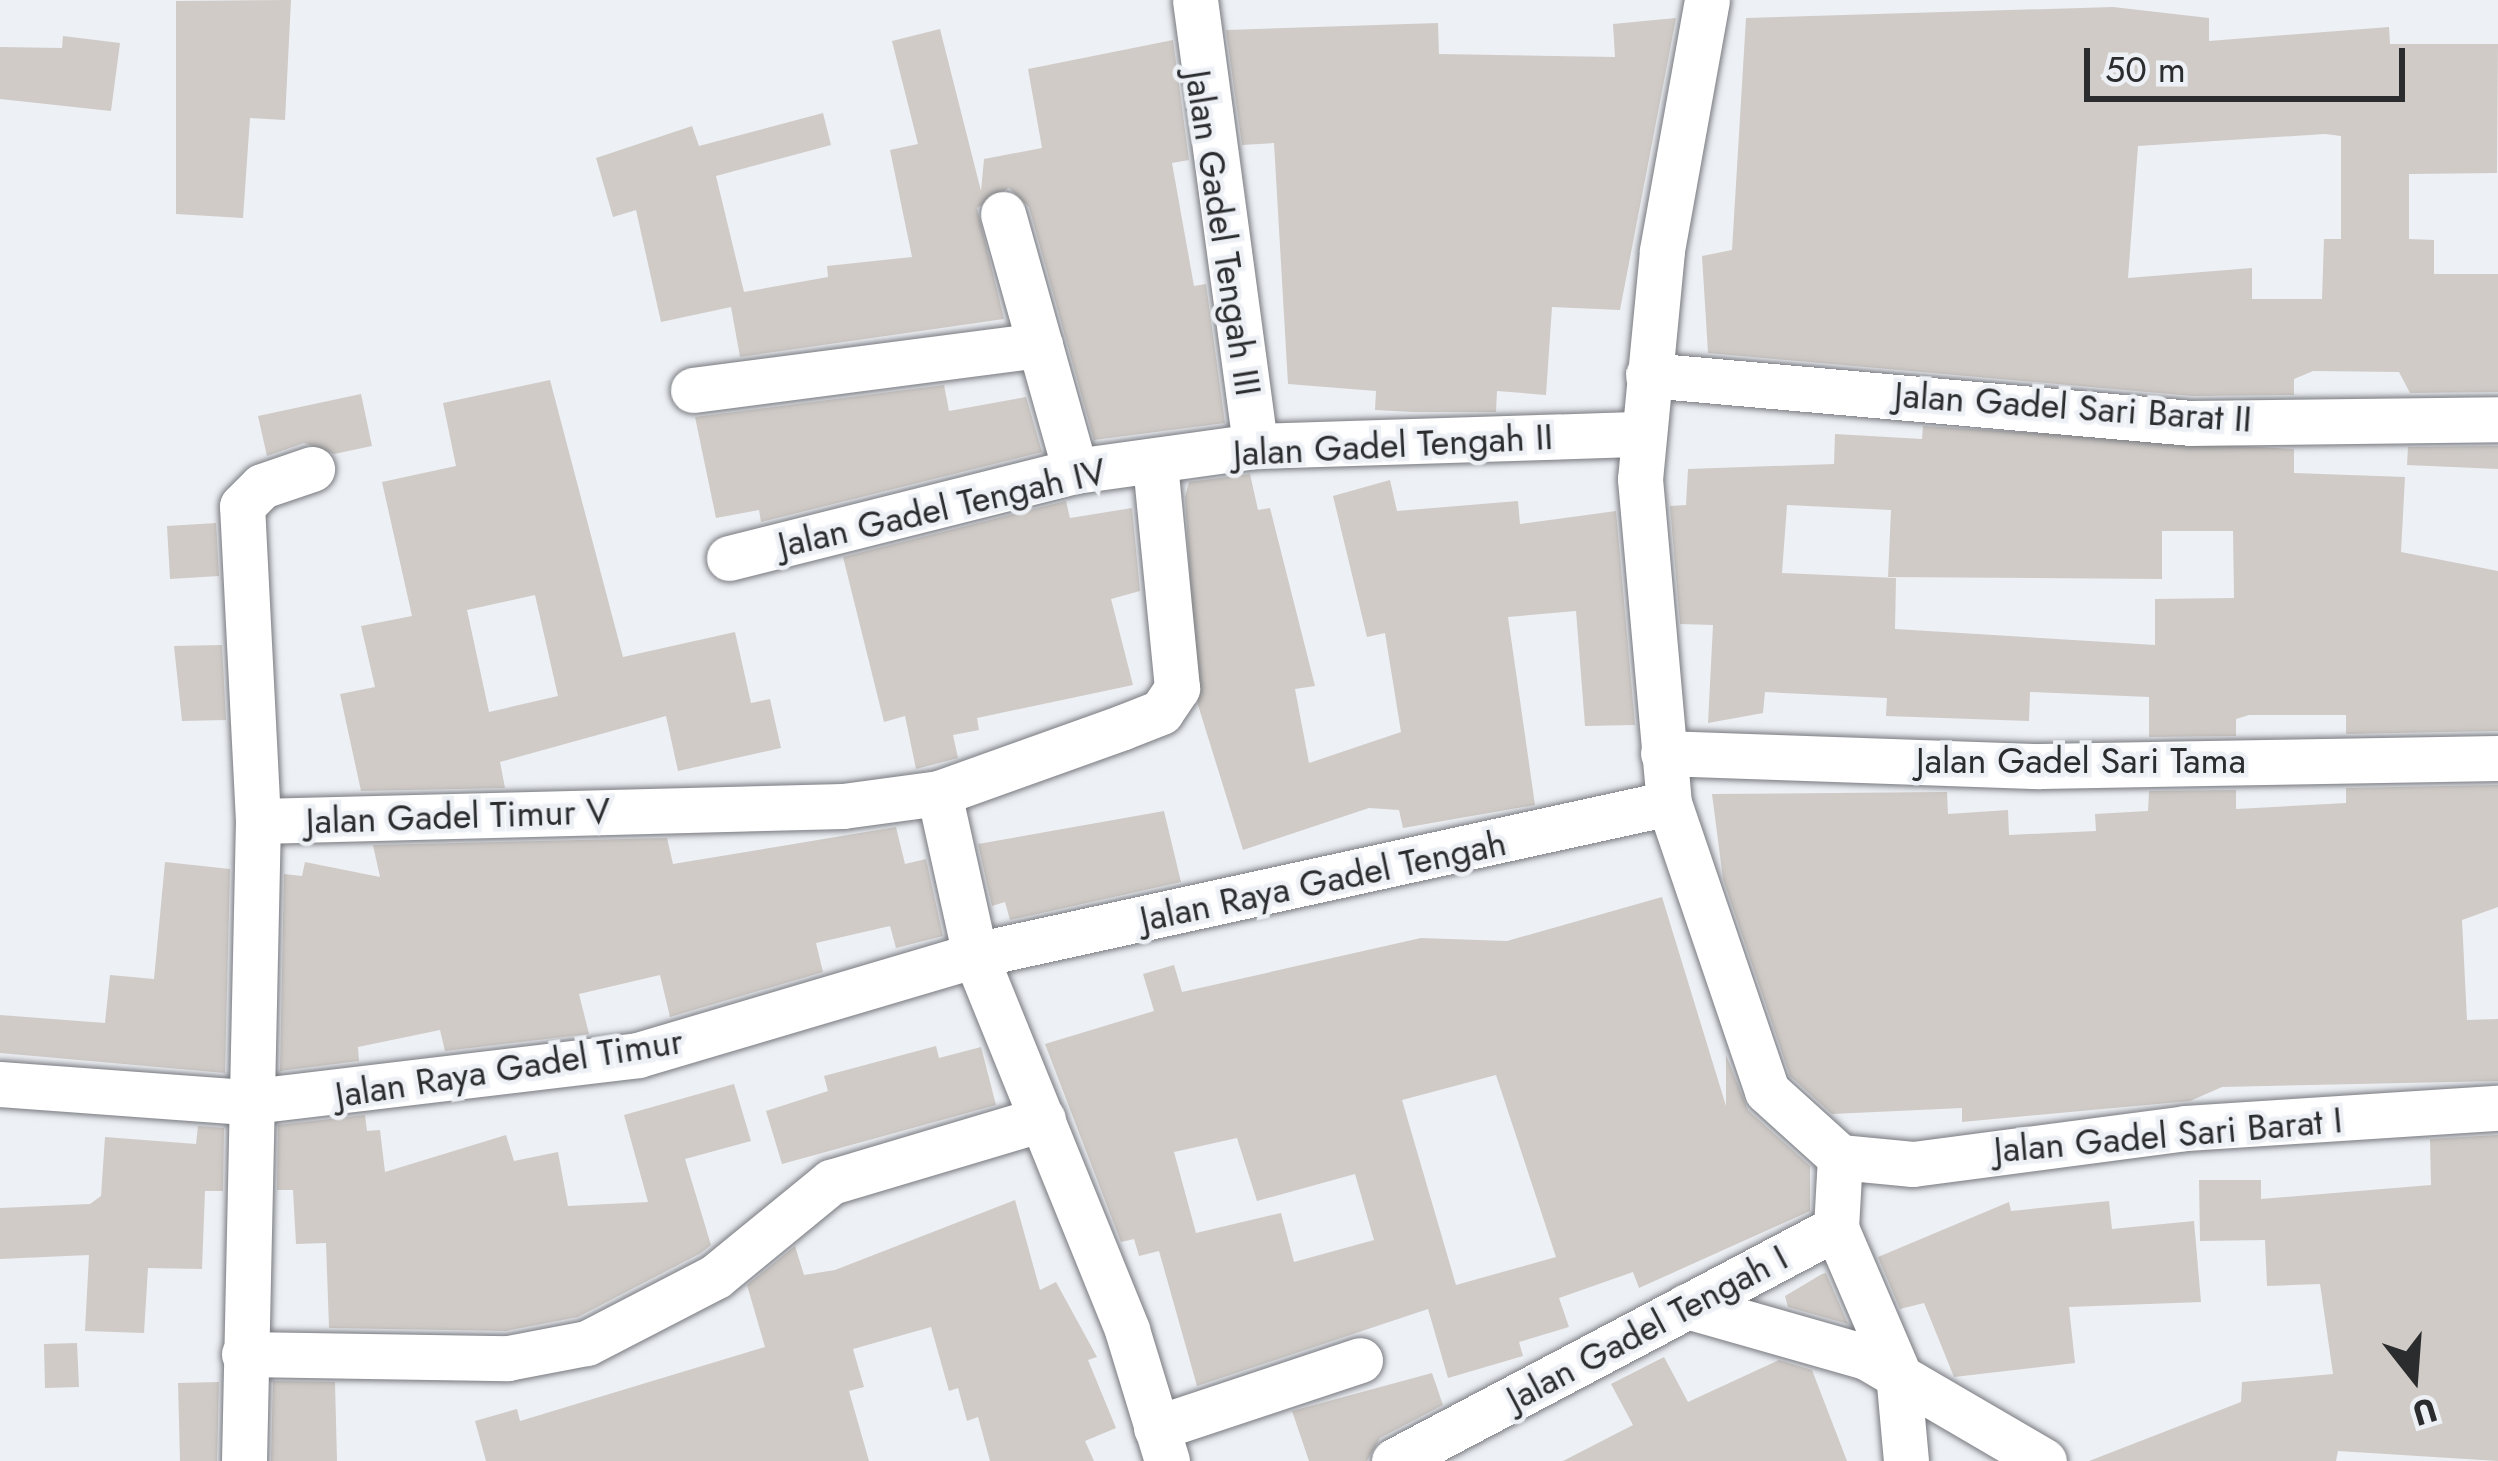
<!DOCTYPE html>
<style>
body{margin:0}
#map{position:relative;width:2498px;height:1461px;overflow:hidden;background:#edf0f5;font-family:Jost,sans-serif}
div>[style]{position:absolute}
.building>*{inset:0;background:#d0cbc7}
.roads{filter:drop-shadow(0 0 3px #77797e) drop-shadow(0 0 3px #77797e)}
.minor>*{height:45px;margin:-22.5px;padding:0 22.5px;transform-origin:22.5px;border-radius:22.5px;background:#fff}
span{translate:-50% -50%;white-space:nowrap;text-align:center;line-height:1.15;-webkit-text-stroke:9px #edf0f5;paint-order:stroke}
.street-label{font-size:36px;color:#2b2c2e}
.north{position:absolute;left:2354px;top:1317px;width:120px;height:120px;-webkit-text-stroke:9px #edf0f5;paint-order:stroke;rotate:163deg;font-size:33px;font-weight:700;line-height:48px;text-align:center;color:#2b2c2e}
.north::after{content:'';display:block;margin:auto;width:42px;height:54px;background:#2b2c2e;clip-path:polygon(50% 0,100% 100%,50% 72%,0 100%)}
.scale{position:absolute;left:2084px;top:48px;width:321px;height:54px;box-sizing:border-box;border:6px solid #2b2c2e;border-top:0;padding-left:15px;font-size:36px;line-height:42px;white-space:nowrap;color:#2b2c2e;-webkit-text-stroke:9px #edf0f5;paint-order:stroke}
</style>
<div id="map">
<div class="building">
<div style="clip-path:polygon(291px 0,285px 120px,250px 118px,243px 218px,176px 214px,176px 1px)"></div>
<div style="clip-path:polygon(evenodd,2113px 7px,2209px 18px,2209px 41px,2389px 27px,2390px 44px,2498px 44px,2497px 173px,2409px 174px,2409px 239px,2434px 240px,2434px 274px,2498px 274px,2498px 392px,2410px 393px,2399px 372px,2313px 371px,2294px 379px,2294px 395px,2192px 396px,1708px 353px,1702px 256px,1732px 250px,1746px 18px,2113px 7px,2325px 134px,2341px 136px,2341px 239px,2324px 239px,2322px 299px,2252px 299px,2252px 268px,2128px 278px,2138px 146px,2325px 134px)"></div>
<div style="clip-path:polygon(1676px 18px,1620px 310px,1552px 307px,1546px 395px,1497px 391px,1496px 412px,1413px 412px,1375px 410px,1376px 391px,1288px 384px,1274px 143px,1242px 145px,1226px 30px,1438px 23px,1439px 54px,1615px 57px,1613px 24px)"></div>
<div style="clip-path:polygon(940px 29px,981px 191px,984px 159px,1042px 148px,1028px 69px,1173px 40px,1189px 160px,1172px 163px,1194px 286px,1206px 284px,1225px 423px,1094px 440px,1029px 207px,1009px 188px,977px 208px,1004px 319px,740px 357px,731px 307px,661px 322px,636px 210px,613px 217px,596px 158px,692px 126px,699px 146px,823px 113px,831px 145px,716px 176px,744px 292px,828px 277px,827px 266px,912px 257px,890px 150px,918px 144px,892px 41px)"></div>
<div style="clip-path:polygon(63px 36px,120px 43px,111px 111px,0 99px,0 47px,62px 48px)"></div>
<div style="clip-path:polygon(evenodd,550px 380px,623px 657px,735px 632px,751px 703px,770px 699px,781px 748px,678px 771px,666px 716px,500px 762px,505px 788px,361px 791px,340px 694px,375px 687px,361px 626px,412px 616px,382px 482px,456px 466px,443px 403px,550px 380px,535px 595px,558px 696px,489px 712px,467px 610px,535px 595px)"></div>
<div style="clip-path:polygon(944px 385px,949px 411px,1026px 397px,1042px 452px,761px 522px,759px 510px,716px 518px,695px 417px)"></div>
<div style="clip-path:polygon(361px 394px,372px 446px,334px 454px,304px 443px,267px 456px,258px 416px)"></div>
<div style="clip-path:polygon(evenodd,1923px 426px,2294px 449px,2294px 473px,2405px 477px,2401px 552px,2498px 571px,2498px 731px,2346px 734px,2346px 715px,2249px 715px,2236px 719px,2236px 736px,2149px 737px,2149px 697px,2030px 692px,2029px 721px,1886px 716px,1887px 698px,1765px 692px,1763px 713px,1708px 723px,1713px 625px,1680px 624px,1670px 506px,1686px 505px,1688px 469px,1834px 464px,1835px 434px,1922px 439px,1923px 426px,1787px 505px,1891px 510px,1888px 577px,2162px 579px,2162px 531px,2233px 531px,2234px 598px,2155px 599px,2155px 645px,1895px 629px,1896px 578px,1782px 573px,1787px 505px)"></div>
<div style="clip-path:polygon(2498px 446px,2498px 469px,2407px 465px,2408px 447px)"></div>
<div style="clip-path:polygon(1250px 474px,1258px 510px,1270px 508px,1315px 686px,1295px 689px,1309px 763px,1401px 732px,1385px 633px,1367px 637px,1333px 496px,1390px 480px,1397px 511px,1518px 501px,1520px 524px,1616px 511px,1635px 725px,1585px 726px,1576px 611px,1508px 617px,1535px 805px,1403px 828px,1399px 810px,1369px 808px,1243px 850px,1198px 705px,1185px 497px,1189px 482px)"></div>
<div style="clip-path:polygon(1066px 501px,1070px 518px,1132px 508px,1140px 591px,1111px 599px,1133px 685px,977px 718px,979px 730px,953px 735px,958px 758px,916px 769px,905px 716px,884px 722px,843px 557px)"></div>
<div style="clip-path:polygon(216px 523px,219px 576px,170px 579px,167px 526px)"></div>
<div style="clip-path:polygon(222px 645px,226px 720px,182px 721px,174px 646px)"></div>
<div style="clip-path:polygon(2498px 785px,2498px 907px,2462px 920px,2467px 1020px,2498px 1019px,2498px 1081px,2222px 1087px,2190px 1101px,1962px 1122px,1962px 1108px,1832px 1114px,1790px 1076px,1723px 879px,1712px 794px,1947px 792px,1948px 814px,2008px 810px,2009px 835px,2096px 831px,2095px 814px,2148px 811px,2149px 791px,2236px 790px,2236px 809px,2346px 803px,2346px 788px)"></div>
<div style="clip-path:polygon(1164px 811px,1181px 882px,1010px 920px,1005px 902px,992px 906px,978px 844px)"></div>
<div style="clip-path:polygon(896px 827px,905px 864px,926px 859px,943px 936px,896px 948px,890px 926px,816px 943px,823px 972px,670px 1017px,660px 975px,579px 994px,589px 1034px,445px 1051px,440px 1030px,358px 1047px,359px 1061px,280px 1071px,284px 874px,302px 876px,305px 862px,380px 877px,373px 845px,667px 838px,673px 864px)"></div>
<div style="clip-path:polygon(165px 862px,230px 869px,225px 1073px,0 1053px,0 1015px,105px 1023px,110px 975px,154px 979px)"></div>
<div style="clip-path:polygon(evenodd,1662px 897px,1726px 1106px,1726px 1055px,1748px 1110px,1810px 1166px,1810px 1211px,1639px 1288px,1633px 1272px,1559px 1298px,1569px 1327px,1519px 1342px,1523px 1356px,1448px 1378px,1428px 1309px,1197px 1386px,1159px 1251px,1139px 1256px,1134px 1239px,1121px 1242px,1045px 1044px,1154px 1011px,1143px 974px,1174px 965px,1182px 992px,1421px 938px,1507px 941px,1662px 897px,1496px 1075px,1556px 1257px,1456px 1285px,1402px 1100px,1496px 1075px,1662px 897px,1237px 1138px,1257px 1201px,1355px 1174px,1374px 1240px,1294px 1262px,1281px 1213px,1196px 1233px,1174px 1152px,1237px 1138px)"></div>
<div style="clip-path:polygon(936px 1046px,939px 1058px,981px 1047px,996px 1105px,782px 1164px,766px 1111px,828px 1091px,824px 1076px)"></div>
<div style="clip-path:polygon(734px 1084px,751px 1141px,685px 1159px,711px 1245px,701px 1253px,578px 1317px,506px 1331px,329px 1328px,326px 1243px,296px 1244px,293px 1190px,277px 1190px,278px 1125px,365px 1115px,367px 1131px,380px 1130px,385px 1172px,506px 1135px,514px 1161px,558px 1152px,568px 1206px,648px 1202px,624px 1115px)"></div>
<div style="clip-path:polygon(198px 1126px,224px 1128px,223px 1191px,205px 1191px,202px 1269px,148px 1268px,144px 1333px,85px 1331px,89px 1255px,0 1259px,0 1208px,90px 1204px,101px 1196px,105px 1137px,196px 1144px)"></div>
<div style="clip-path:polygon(2498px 1135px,2498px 1461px,2338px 1451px,2336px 1461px,2089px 1461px,2241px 1402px,2242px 1382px,2333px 1374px,2320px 1284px,2267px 1286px,2265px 1240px,2200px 1241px,2199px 1180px,2261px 1180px,2261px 1199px,2431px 1185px,2430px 1139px)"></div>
<div style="clip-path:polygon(1015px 1200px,1040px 1290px,1056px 1282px,1097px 1357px,1088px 1360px,1116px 1428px,1085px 1441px,1094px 1461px,990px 1461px,978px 1417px,967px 1421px,958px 1388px,949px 1391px,931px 1327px,853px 1349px,864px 1387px,849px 1391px,869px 1461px,486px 1461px,475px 1421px,517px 1409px,520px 1421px,765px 1347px,747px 1285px,795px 1246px,804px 1275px,835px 1270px)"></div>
<div style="clip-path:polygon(2109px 1201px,2112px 1229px,2194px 1221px,2201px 1302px,2069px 1307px,2075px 1363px,1954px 1377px,1924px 1303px,1900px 1309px,1878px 1257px,2009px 1202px,2011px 1211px)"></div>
<div style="clip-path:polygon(1822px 1274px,1826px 1273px,1848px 1324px,1788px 1307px,1785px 1296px)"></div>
<div style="clip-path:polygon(77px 1343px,79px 1387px,45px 1388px,44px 1344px)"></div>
<div style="clip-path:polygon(1664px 1357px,1688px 1402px,1779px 1360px,1812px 1370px,1847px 1461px,1563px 1461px,1633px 1425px,1611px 1384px)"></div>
<div style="clip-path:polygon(1432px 1373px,1443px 1405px,1380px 1438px,1367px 1461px,1309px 1461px,1292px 1411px)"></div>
<div style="clip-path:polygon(273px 1381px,335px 1382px,337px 1461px,271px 1461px)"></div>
<div style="clip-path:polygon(219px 1382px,217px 1461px,180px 1461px,178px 1383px)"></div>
</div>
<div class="roads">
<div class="minor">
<div style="left:1195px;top:0;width:450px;rotate:82.3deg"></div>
<div style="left:1707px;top:0;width:255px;rotate:100.2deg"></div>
<div style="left:1662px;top:251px;width:229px;rotate:95.5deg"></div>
<div style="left:1640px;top:479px;width:325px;rotate:84.9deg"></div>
<div style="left:1669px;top:803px;width:304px;rotate:71.2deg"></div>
<div style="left:1767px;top:1091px;width:98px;rotate:42.1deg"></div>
<div style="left:1840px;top:1157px;width:73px;rotate:5.5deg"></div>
<div style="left:1913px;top:1164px;width:274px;rotate:-7.5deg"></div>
<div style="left:2185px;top:1128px;width:314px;rotate:-3.7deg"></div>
<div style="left:1003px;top:214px;width:267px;rotate:74.3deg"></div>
<div style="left:1648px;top:375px;width:545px;rotate:5.05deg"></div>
<div style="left:2191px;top:423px;width:307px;rotate:-0.7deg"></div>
<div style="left:693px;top:390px;width:350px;rotate:-7.4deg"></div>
<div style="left:729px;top:558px;width:357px;rotate:-14.1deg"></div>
<div style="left:1075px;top:471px;width:182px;rotate:-7.9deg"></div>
<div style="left:1255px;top:446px;width:387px;rotate:-1.8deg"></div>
<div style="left:1663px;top:753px;width:377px;rotate:2deg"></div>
<div style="left:2040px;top:766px;width:458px;rotate:-1deg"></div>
<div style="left:939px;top:793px;width:166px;rotate:77.5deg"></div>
<div style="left:975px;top:955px;width:405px;rotate:67.9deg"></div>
<div style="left:1127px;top:1330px;width:137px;rotate:73deg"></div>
<div style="left:258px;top:821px;width:585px;rotate:-1.47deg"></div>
<div style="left:843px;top:806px;width:97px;rotate:-7.7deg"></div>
<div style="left:939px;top:793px;width:195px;rotate:-19.7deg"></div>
<div style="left:1123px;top:727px;width:41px;rotate:-21.5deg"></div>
<div style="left:1161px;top:712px;width:29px;rotate:-56deg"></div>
<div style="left:1177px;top:688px;width:226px;rotate:-95.6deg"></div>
<div style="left:0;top:1084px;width:246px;rotate:4.2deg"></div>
<div style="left:245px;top:1102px;width:396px;rotate:-6.8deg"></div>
<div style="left:638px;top:1055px;width:352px;rotate:-16.5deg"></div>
<div style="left:975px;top:955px;width:710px;rotate:-12.35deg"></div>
<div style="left:1836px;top:1228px;width:158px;rotate:66.8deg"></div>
<div style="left:1898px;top:1373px;width:88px;rotate:84.8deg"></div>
<div style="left:1687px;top:1306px;width:186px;rotate:15.9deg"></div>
<div style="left:1866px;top:1357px;width:206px;rotate:30.3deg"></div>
<div style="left:244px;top:1354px;width:264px;rotate:0.9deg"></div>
<div style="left:508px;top:1358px;width:80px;rotate:-10.8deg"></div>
<div style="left:587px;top:1343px;width:145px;rotate:-27.4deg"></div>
<div style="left:716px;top:1276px;width:149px;rotate:-39.3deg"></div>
<div style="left:831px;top:1182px;width:221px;rotate:-16.6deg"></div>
<div style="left:1156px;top:1428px;width:215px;rotate:-18.4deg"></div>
<div style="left:244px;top:1461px;width:640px;rotate:-88.75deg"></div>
<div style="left:258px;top:821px;width:315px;rotate:-92.9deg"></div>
<div style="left:242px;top:506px;width:28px;rotate:-45deg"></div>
<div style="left:262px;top:486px;width:53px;rotate:-18.8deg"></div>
<div style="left:1394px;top:1461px;width:500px;rotate:-27.8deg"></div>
<div style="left:1836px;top:1228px;width:71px;rotate:-86.8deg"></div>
</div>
</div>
<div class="street-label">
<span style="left:1223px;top:233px;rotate:81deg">Jalan Gadel Tengah III</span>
<span style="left:2073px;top:407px;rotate:4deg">Jalan Gadel Sari Barat II</span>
<span style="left:1393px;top:445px;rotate:-3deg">Jalan Gadel Tengah II</span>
<span style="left:942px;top:508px;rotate:-13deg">Jalan Gadel Tengah IV</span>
<span style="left:2081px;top:761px">Jalan Gadel Sari Tama</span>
<span style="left:458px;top:816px;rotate:-2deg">Jalan Gadel Timur V</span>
<span style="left:1323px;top:881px;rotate:-12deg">Jalan Raya Gadel Tengah</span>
<span style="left:509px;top:1068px;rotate:-9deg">Jalan Raya Gadel Timur</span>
<span style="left:2168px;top:1135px;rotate:-5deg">Jalan Gadel Sari Barat I</span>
<span style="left:1647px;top:1328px;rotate:-28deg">Jalan Gadel Tengah I</span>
</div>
<div class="north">U</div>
<div class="scale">50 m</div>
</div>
